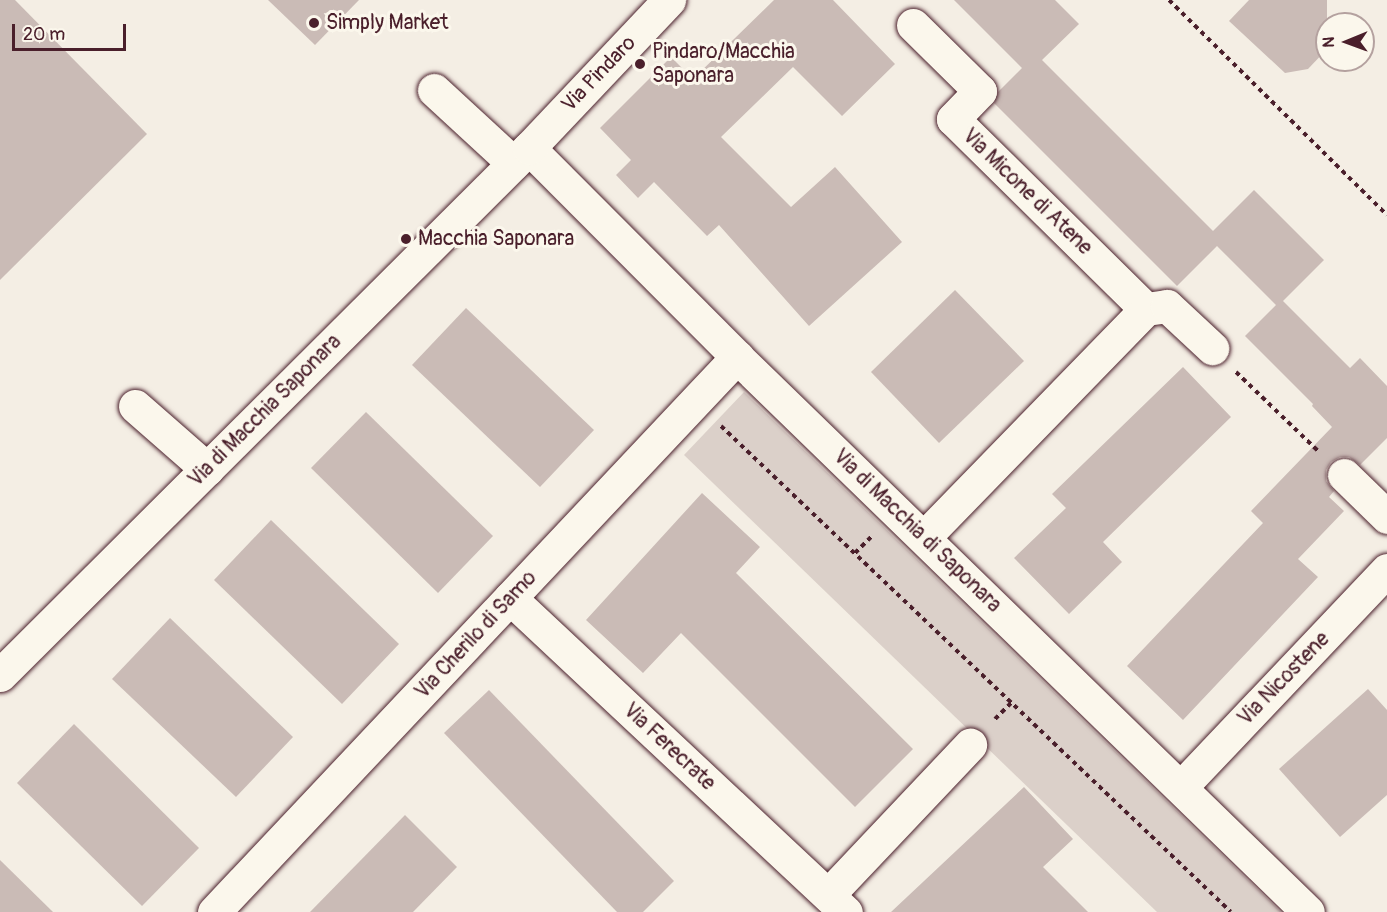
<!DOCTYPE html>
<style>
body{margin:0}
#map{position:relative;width:1387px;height:912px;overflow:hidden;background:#f4eee4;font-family:Pangolin,sans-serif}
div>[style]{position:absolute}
.green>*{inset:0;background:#dbd0c9}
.building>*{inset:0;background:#cabbb6}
.path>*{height:4px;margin-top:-2px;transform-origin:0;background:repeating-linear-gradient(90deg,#4a1f2b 0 4.5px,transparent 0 9px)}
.roads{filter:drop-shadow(0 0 2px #4a1f2b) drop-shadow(0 0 2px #4a1f2b)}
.minor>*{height:33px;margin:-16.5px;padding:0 16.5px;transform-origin:16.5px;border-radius:16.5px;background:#fbf7ec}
.dots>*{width:16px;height:16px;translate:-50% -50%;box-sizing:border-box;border:3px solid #fbf7ec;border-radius:50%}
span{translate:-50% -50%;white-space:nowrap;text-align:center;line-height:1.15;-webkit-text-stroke:6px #fbf7ec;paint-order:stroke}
.poi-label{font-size:21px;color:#4a1f2b}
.left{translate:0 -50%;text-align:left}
.street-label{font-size:21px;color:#4a1f2b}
.north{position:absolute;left:1315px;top:12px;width:60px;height:60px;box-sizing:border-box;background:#fbf7ec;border:2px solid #b4a19f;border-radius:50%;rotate:269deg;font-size:16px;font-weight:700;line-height:24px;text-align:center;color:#4a1f2b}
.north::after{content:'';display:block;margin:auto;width:21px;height:27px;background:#4a1f2b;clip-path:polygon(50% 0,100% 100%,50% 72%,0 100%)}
.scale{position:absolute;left:12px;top:24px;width:114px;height:27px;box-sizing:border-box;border:3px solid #4a1f2b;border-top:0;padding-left:8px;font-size:18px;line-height:21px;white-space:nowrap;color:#4a1f2b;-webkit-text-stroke:4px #fbf7ec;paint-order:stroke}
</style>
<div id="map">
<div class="green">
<div style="clip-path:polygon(744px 392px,1281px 912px,1157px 912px,684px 455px)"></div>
</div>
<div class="building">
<div style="clip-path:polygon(0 0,15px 0,147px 134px,0 280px)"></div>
<div style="clip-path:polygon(268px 0,359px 0,315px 45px)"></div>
<div style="clip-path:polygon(774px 0,833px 0,895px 64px,842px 116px,793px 67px,721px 137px,791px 207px,835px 167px,902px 242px,809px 326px,719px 225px,707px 236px,654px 182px,638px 198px,616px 175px,631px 160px,600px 128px,671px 57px,693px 79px)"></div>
<div style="clip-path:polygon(954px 0,1055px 0,1079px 24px,1042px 60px,1213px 231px,1254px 190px,1324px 260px,1283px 301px,1350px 368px,1360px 358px,1387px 386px,1387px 438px,1360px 465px,1349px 457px,1340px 457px,1331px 462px,1326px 470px,1326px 481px,1334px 491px,1329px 497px,1344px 511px,1298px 559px,1318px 577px,1183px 720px,1127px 666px,1263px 523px,1251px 511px,1332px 427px,1312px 406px,1313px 404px,1245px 336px,1276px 305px,1217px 246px,1177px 286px,994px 103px,998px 92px,1022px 68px)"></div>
<div style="clip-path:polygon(1249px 0,1327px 0,1327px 49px,1308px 69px,1285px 73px,1229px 21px)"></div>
<div style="clip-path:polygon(955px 290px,1024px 361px,939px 443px,871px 372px)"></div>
<div style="clip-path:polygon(466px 308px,594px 430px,540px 487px,412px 365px)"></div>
<div style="clip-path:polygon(1183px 367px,1231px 417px,1103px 542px,1122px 562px,1069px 614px,1014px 558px,1066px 508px,1052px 494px)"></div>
<div style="clip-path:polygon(366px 412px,493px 536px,438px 593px,311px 468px)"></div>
<div style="clip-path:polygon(702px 493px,760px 547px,736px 573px,913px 749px,855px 807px,681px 633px,643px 673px,586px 620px)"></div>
<div style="clip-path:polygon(271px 520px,399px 644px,342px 704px,214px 580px)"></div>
<div style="clip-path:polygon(170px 618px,293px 737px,236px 797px,112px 679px)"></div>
<div style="clip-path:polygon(1368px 689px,1387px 710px,1387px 795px,1340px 837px,1279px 769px)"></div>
<div style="clip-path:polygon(489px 690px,674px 881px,643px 912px,617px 912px,444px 733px)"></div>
<div style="clip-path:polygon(74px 724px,199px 848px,142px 906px,17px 783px)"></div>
<div style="clip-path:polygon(1024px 787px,1073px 839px,1043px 867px,1088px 912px,891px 912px)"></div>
<div style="clip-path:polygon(405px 815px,457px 867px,413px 912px,310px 912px)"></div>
<div style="clip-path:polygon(0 860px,53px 912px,0 912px)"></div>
</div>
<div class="path">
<div style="left:1169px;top:0;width:306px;rotate:44.6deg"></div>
<div style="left:1236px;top:372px;width:115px;rotate:43.9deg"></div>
<div style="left:721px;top:426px;width:704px;rotate:43.62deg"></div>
<div style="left:855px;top:553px;width:23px;rotate:-45deg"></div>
<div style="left:995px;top:719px;width:23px;rotate:-45deg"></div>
</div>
<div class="roads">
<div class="minor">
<div style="left:913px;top:25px;width:94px;rotate:44.6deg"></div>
<div style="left:980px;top:91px;width:39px;rotate:134deg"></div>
<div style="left:953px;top:119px;width:271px;rotate:44.6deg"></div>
<div style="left:1146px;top:309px;width:318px;rotate:134.2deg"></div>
<div style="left:434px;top:90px;width:108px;rotate:42.7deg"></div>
<div style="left:529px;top:148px;width:295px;rotate:45.1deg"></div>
<div style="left:737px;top:357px;width:796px;rotate:44.19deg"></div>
<div style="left:1146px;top:309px;width:21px;rotate:-8deg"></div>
<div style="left:1167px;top:306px;width:62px;rotate:43deg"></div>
<div style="left:135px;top:406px;width:96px;rotate:41.2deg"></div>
<div style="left:1344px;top:475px;width:60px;rotate:44.3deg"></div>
<div style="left:510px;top:598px;width:460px;rotate:43.1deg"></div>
<div style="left:0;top:675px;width:747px;rotate:-44.89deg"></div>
<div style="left:529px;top:148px;width:204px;rotate:-46.6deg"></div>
<div style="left:1181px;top:787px;width:299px;rotate:-46.5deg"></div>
<div style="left:828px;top:895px;width:207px;rotate:-46.6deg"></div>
<div style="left:214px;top:912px;width:763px;rotate:-46.7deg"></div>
</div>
</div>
<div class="dots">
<div style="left:314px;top:23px;background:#4a1f2b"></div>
<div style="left:640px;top:64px;background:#4a1f2b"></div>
<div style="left:406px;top:239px;background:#4a1f2b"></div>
</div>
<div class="poi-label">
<span class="left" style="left:326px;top:23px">Simply Market</span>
<span class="left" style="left:652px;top:64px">Pindaro/Macchia<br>Saponara</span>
<span class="left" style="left:418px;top:239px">Macchia Saponara</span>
</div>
<div class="street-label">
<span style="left:599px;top:74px;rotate:-46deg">Via Pindaro</span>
<span style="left:1027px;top:192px;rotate:44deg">Via Micone di Atene</span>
<span style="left:265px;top:411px;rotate:-45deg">Via di Macchia Saponara</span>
<span style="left:917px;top:531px;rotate:44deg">Via di Macchia di Saponara</span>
<span style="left:476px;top:635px;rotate:-47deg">Via Cherilo di Samo</span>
<span style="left:1284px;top:679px;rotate:-46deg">Via Nicostene</span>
<span style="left:669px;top:747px;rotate:43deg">Via Ferecrate</span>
</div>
<div class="north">N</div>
<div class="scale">20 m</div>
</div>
